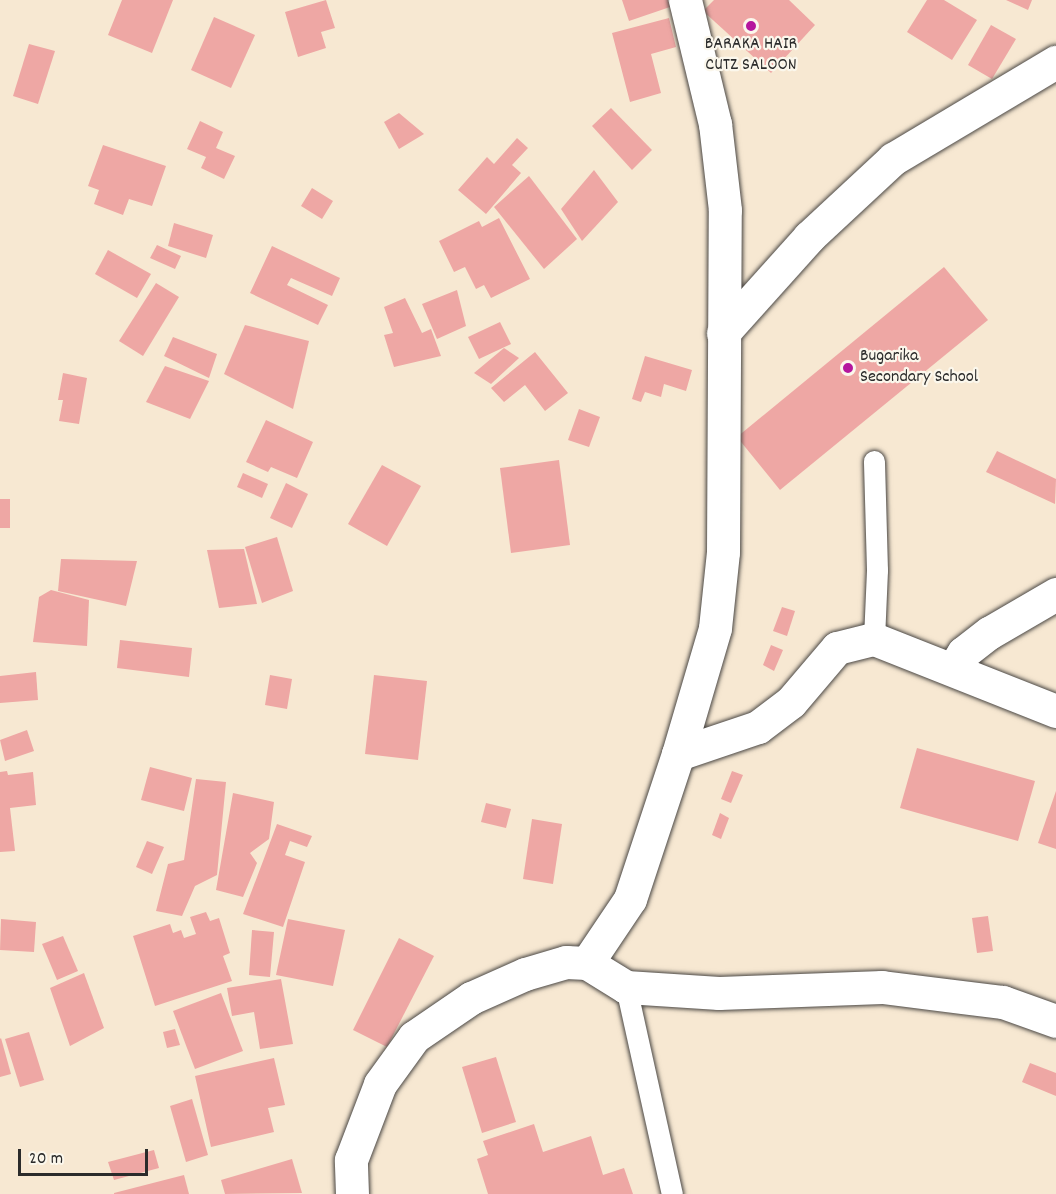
<!DOCTYPE html>
<style>
body{margin:0}
#map{position:relative;width:1056px;height:1194px;overflow:hidden;background:#f7e8d2;font-family:Dekko,sans-serif}
div>[style]{position:absolute}
.building>*{inset:0;background:#eea7a4}
.roads{filter:drop-shadow(0 0 2px #4a4744) drop-shadow(0 0 2px #4a4744)}
.lane>*{height:21px;margin:-10.5px;padding:0 10.5px;transform-origin:10.5px;border-radius:10.5px;background:#fff}
.street>*{height:33px;margin:-16.5px;padding:0 16.5px;transform-origin:16.5px;border-radius:16.5px;background:#fff}
.dots>*{width:16px;height:16px;translate:-50% -50%;box-sizing:border-box;border:3px solid #fbf7ec;border-radius:50%}
span{translate:-50% -50%;white-space:nowrap;text-align:center;line-height:1.15;-webkit-text-stroke:4.5px #fbf7ec;paint-order:stroke}
.poi-label{font-size:18px;color:#2b2b2b}
.left{translate:0 -50%;text-align:left}
.scale{position:absolute;left:18px;top:1149px;width:130px;height:27px;box-sizing:border-box;border:3px solid #2b2b2b;border-top:0;padding-left:8px;font-size:18px;line-height:21px;white-space:nowrap;color:#2b2b2b;-webkit-text-stroke:4px #fbf7ec;paint-order:stroke}
</style>
<div id="map">
<div class="building">
<div style="clip-path:polygon(122px 0,173px 0,152px 53px,108px 35px)"></div>
<div style="clip-path:polygon(326px 0,335px 28px,321px 32px,326px 48px,298px 57px,285px 12px)"></div>
<div style="clip-path:polygon(622px 0,668px 0,670px 7px,629px 21px)"></div>
<div style="clip-path:polygon(714px 0,789px 0,815px 25px,771px 73px,703px 11px)"></div>
<div style="clip-path:polygon(927px 0,944px 0,977px 20px,952px 60px,907px 32px)"></div>
<div style="clip-path:polygon(1006px 0,1032px 0,1028px 10px)"></div>
<div style="clip-path:polygon(214px 17px,255px 35px,231px 88px,191px 70px)"></div>
<div style="clip-path:polygon(669px 18px,676px 47px,651px 54px,661px 93px,630px 102px,612px 33px)"></div>
<div style="clip-path:polygon(991px 25px,1016px 39px,992px 79px,968px 65px)"></div>
<div style="clip-path:polygon(29px 44px,55px 51px,38px 104px,13px 96px)"></div>
<div style="clip-path:polygon(611px 108px,652px 150px,632px 170px,592px 126px)"></div>
<div style="clip-path:polygon(399px 113px,424px 134px,399px 149px,384px 122px)"></div>
<div style="clip-path:polygon(200px 121px,223px 132px,216px 148px,235px 156px,224px 179px,201px 168px,206px 157px,187px 149px)"></div>
<div style="clip-path:polygon(517px 138px,528px 148px,512px 165px,521px 173px,486px 214px,458px 190px,487px 157px,494px 164px)"></div>
<div style="clip-path:polygon(103px 145px,166px 166px,152px 206px,129px 199px,123px 215px,94px 204px,99px 190px,88px 186px)"></div>
<div style="clip-path:polygon(594px 170px,618px 202px,582px 241px,561px 209px)"></div>
<div style="clip-path:polygon(529px 176px,577px 239px,544px 269px,494px 207px)"></div>
<div style="clip-path:polygon(312px 188px,333px 201px,322px 219px,301px 206px)"></div>
<div style="clip-path:polygon(499px 218px,530px 279px,491px 298px,484px 285px,476px 289px,465px 267px,454px 272px,439px 241px,479px 221px,482px 227px)"></div>
<div style="clip-path:polygon(174px 223px,213px 235px,206px 258px,168px 246px)"></div>
<div style="clip-path:polygon(157px 245px,181px 256px,175px 269px,150px 258px)"></div>
<div style="clip-path:polygon(272px 246px,340px 278px,332px 296px,291px 278px,287px 285px,328px 305px,318px 325px,250px 293px)"></div>
<div style="clip-path:polygon(108px 250px,151px 274px,137px 298px,95px 274px)"></div>
<div style="clip-path:polygon(944px 267px,988px 320px,780px 490px,737px 437px)"></div>
<div style="clip-path:polygon(156px 283px,179px 297px,143px 356px,119px 341px)"></div>
<div style="clip-path:polygon(457px 290px,466px 326px,437px 339px,422px 304px)"></div>
<div style="clip-path:polygon(405px 298px,422px 333px,431px 329px,441px 356px,394px 367px,384px 335px,393px 333px,384px 307px)"></div>
<div style="clip-path:polygon(500px 322px,511px 344px,479px 359px,468px 337px)"></div>
<div style="clip-path:polygon(245px 325px,309px 341px,293px 409px,224px 374px)"></div>
<div style="clip-path:polygon(173px 337px,217px 354px,209px 378px,164px 356px)"></div>
<div style="clip-path:polygon(504px 348px,519px 358px,491px 384px,474px 373px)"></div>
<div style="clip-path:polygon(535px 352px,568px 393px,545px 411px,525px 385px,504px 402px,491px 388px)"></div>
<div style="clip-path:polygon(645px 356px,692px 370px,686px 391px,664px 384px,661px 397px,645px 392px,641px 402px,632px 399px)"></div>
<div style="clip-path:polygon(165px 366px,209px 381px,190px 419px,146px 402px)"></div>
<div style="clip-path:polygon(63px 373px,87px 378px,79px 424px,59px 421px,63px 400px,58px 400px)"></div>
<div style="clip-path:polygon(579px 409px,600px 417px,589px 447px,568px 440px)"></div>
<div style="clip-path:polygon(266px 420px,313px 442px,297px 478px,271px 467px,268px 472px,246px 462px)"></div>
<div style="clip-path:polygon(997px 451px,1056px 479px,1055px 504px,986px 472px)"></div>
<div style="clip-path:polygon(559px 460px,570px 545px,511px 553px,500px 468px)"></div>
<div style="clip-path:polygon(382px 465px,421px 486px,387px 546px,348px 524px)"></div>
<div style="clip-path:polygon(243px 473px,268px 484px,262px 498px,237px 487px)"></div>
<div style="clip-path:polygon(286px 483px,308px 494px,292px 528px,270px 518px)"></div>
<div style="clip-path:polygon(0 499px,10px 499px,10px 528px,0 528px)"></div>
<div style="clip-path:polygon(277px 537px,293px 591px,262px 603px,245px 547px)"></div>
<div style="clip-path:polygon(244px 549px,257px 604px,219px 608px,207px 550px)"></div>
<div style="clip-path:polygon(61px 559px,137px 561px,126px 606px,58px 591px)"></div>
<div style="clip-path:polygon(51px 590px,89px 600px,87px 646px,33px 642px,39px 597px)"></div>
<div style="clip-path:polygon(782px 607px,795px 611px,787px 636px,773px 631px)"></div>
<div style="clip-path:polygon(120px 640px,192px 648px,189px 677px,117px 668px)"></div>
<div style="clip-path:polygon(771px 645px,783px 650px,774px 671px,763px 665px)"></div>
<div style="clip-path:polygon(36px 672px,38px 700px,0 703px,0 676px)"></div>
<div style="clip-path:polygon(270px 675px,292px 679px,287px 709px,265px 705px)"></div>
<div style="clip-path:polygon(374px 675px,427px 681px,418px 760px,365px 754px)"></div>
<div style="clip-path:polygon(27px 730px,34px 751px,5px 761px,0 740px)"></div>
<div style="clip-path:polygon(917px 748px,1035px 781px,1018px 841px,900px 808px)"></div>
<div style="clip-path:polygon(150px 767px,192px 778px,184px 811px,141px 800px)"></div>
<div style="clip-path:polygon(7px 771px,8px 775px,33px 772px,36px 805px,10px 808px,15px 851px,0 852px,0 772px)"></div>
<div style="clip-path:polygon(732px 771px,743px 775px,731px 803px,721px 799px)"></div>
<div style="clip-path:polygon(196px 779px,226px 782px,217px 875px,195px 886px,182px 916px,156px 911px,168px 864px,184px 860px)"></div>
<div style="clip-path:polygon(1056px 791px,1056px 849px,1038px 843px)"></div>
<div style="clip-path:polygon(233px 793px,274px 802px,269px 839px,250px 853px,257px 863px,243px 897px,216px 890px)"></div>
<div style="clip-path:polygon(486px 803px,511px 809px,506px 828px,481px 822px)"></div>
<div style="clip-path:polygon(720px 813px,729px 818px,721px 839px,712px 835px)"></div>
<div style="clip-path:polygon(532px 819px,562px 824px,553px 884px,523px 879px)"></div>
<div style="clip-path:polygon(277px 824px,312px 836px,307px 847px,290px 841px,285px 855px,305px 862px,283px 927px,243px 914px)"></div>
<div style="clip-path:polygon(147px 841px,164px 847px,152px 874px,136px 867px)"></div>
<div style="clip-path:polygon(206px 912px,210px 921px,219px 918px,230px 953px,223px 956px,232px 981px,155px 1006px,133px 936px,170px 924px,173px 933px,181px 930px,184px 938px,196px 934px,190px 917px)"></div>
<div style="clip-path:polygon(988px 916px,993px 951px,977px 953px,972px 918px)"></div>
<div style="clip-path:polygon(1px 919px,36px 922px,34px 952px,0 950px)"></div>
<div style="clip-path:polygon(288px 919px,345px 930px,333px 986px,276px 975px)"></div>
<div style="clip-path:polygon(252px 930px,274px 932px,270px 977px,249px 975px)"></div>
<div style="clip-path:polygon(63px 936px,78px 971px,57px 980px,42px 944px)"></div>
<div style="clip-path:polygon(399px 938px,434px 956px,387px 1047px,353px 1030px)"></div>
<div style="clip-path:polygon(84px 973px,104px 1028px,70px 1046px,50px 988px)"></div>
<div style="clip-path:polygon(281px 979px,293px 1044px,260px 1049px,254px 1012px,232px 1016px,227px 988px)"></div>
<div style="clip-path:polygon(221px 993px,243px 1051px,195px 1069px,173px 1011px)"></div>
<div style="clip-path:polygon(175px 1029px,180px 1045px,167px 1048px,163px 1032px)"></div>
<div style="clip-path:polygon(29px 1032px,44px 1080px,20px 1087px,5px 1039px)"></div>
<div style="clip-path:polygon(1px 1038px,11px 1074px,0 1077px,0 1039px)"></div>
<div style="clip-path:polygon(496px 1057px,516px 1122px,482px 1133px,462px 1067px)"></div>
<div style="clip-path:polygon(274px 1058px,285px 1105px,268px 1108px,274px 1132px,211px 1147px,195px 1076px)"></div>
<div style="clip-path:polygon(1030px 1063px,1056px 1073px,1056px 1096px,1022px 1082px)"></div>
<div style="clip-path:polygon(192px 1099px,208px 1155px,186px 1162px,170px 1106px)"></div>
<div style="clip-path:polygon(534px 1124px,543px 1152px,591px 1136px,603px 1175px,624px 1168px,633px 1194px,488px 1194px,477px 1159px,488px 1155px,483px 1141px)"></div>
<div style="clip-path:polygon(154px 1150px,159px 1168px,114px 1180px,108px 1162px)"></div>
<div style="clip-path:polygon(292px 1159px,302px 1193px,225px 1194px,221px 1180px)"></div>
<div style="clip-path:polygon(184px 1175px,189px 1194px,114px 1194px,114px 1193px)"></div>
</div>
<div class="roads">
<div class="lane">
<div style="left:874px;top:639px;width:69px;rotate:-87.5deg"></div>
<div style="left:877px;top:570px;width:109px;rotate:-91.6deg"></div>
<div style="left:626px;top:987px;width:212px;rotate:77.5deg"></div>
</div>
<div class="street">
<div style="left:723px;top:333px;width:129px;rotate:-48.1deg"></div>
<div style="left:809px;top:237px;width:115px;rotate:-42.9deg"></div>
<div style="left:893px;top:159px;width:190px;rotate:-30.8deg"></div>
<div style="left:953px;top:669px;width:19px;rotate:-58deg"></div>
<div style="left:963px;top:653px;width:33px;rotate:-38deg"></div>
<div style="left:989px;top:633px;width:78px;rotate:-30.2deg"></div>
<div style="left:678px;top:754px;width:84px;rotate:-18.6deg"></div>
<div style="left:758px;top:727px;width:41px;rotate:-37.1deg"></div>
<div style="left:791px;top:702px;width:71px;rotate:-49.6deg"></div>
<div style="left:837px;top:648px;width:38px;rotate:-14deg"></div>
<div style="left:874px;top:639px;width:196px;rotate:21.6deg"></div>
<div style="left:587px;top:963px;width:77px;rotate:-56.1deg"></div>
<div style="left:630px;top:899px;width:153px;rotate:-71.7deg"></div>
<div style="left:678px;top:754px;width:131px;rotate:-73.6deg"></div>
<div style="left:715px;top:628px;width:76px;rotate:-84deg"></div>
<div style="left:723px;top:552px;width:342px;rotate:-89.7deg"></div>
<div style="left:725px;top:210px;width:87px;rotate:-96.6deg"></div>
<div style="left:715px;top:124px;width:128px;rotate:-103.6deg"></div>
<div style="left:352px;top:1194px;width:34px;rotate:-92deg"></div>
<div style="left:351px;top:1160px;width:81px;rotate:-69.1deg"></div>
<div style="left:380px;top:1084px;width:58px;rotate:-54.1deg"></div>
<div style="left:414px;top:1037px;width:69px;rotate:-34.4deg"></div>
<div style="left:471px;top:998px;width:59px;rotate:-24deg"></div>
<div style="left:525px;top:974px;width:43px;rotate:-16.3deg"></div>
<div style="left:566px;top:962px;width:21px;rotate:3deg"></div>
<div style="left:587px;top:963px;width:46px;rotate:31.6deg"></div>
<div style="left:626px;top:987px;width:93px;rotate:3.7deg"></div>
<div style="left:719px;top:993px;width:163px;rotate:-2.1deg"></div>
<div style="left:882px;top:987px;width:122px;rotate:7.1deg"></div>
<div style="left:1003px;top:1002px;width:56px;rotate:19.7deg"></div>
</div>
</div>
<div class="dots">
<div style="left:751px;top:26px;background:#b5179e"></div>
<div style="left:848px;top:368px;background:#b5179e"></div>
</div>
<div class="poi-label">
<span style="left:751px;top:56px">BARAKA HAIR<br>CUTZ SALOON</span>
<span class="left" style="left:860px;top:368px">Bugarika<br>Secondary School</span>
</div>
<div class="scale">20 m</div>
</div>
